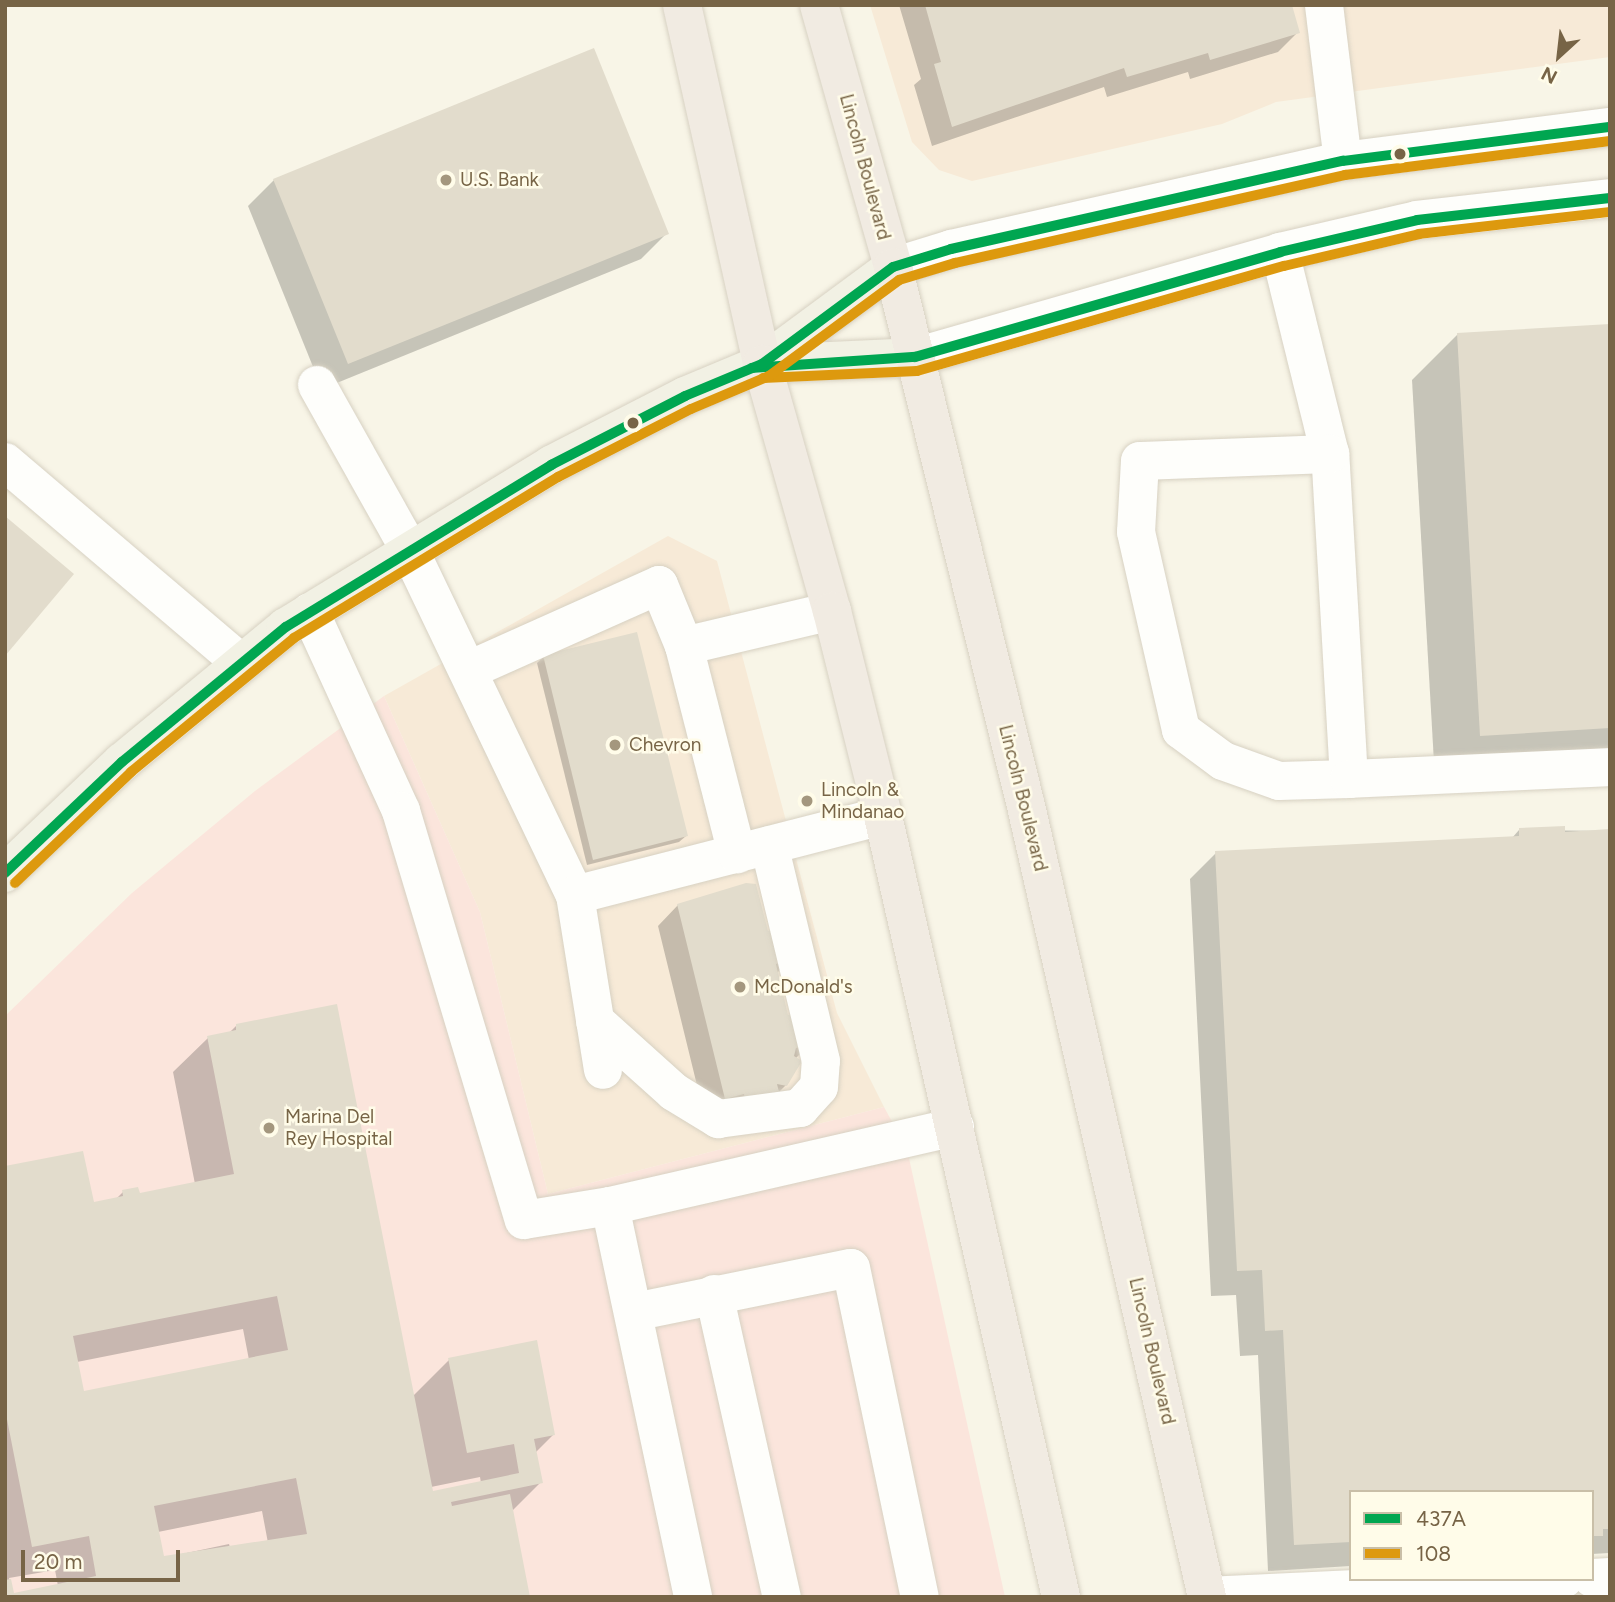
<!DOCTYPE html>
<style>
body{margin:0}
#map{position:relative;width:1615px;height:1602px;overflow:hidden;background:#f8f5e7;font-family:Figtree,sans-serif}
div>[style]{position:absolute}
.commercial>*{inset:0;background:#f7ead7}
.medical>*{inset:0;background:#fbe5dc}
.shadow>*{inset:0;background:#0003}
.building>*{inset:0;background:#e2dccc}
.roads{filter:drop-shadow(0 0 2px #d7d1c2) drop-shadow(0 0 2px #d7d1c2)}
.minor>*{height:38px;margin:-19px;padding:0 19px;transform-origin:19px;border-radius:19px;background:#fefefb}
.major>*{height:38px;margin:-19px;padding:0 19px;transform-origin:19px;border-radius:19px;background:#f2f1e4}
.highway>*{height:38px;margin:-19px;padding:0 19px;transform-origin:19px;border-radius:19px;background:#f1ebe2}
.bus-1>*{height:10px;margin:-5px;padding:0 5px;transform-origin:5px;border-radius:5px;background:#00a651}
.bus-2>*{height:10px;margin:-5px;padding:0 5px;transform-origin:5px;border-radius:5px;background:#dd990e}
.dots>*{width:19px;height:19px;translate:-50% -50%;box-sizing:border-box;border:4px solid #fffce9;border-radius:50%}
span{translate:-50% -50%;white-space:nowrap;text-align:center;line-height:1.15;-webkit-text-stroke:5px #fffce9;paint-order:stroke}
.street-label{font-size:19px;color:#776446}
.poi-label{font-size:19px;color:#776446}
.left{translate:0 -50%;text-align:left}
.frame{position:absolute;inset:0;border:7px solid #776446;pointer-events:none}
.legend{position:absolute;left:1349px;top:1490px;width:245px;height:91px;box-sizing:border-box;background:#fffce9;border:2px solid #c9bfa8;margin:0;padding:9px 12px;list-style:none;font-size:21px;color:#776446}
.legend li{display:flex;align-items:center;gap:14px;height:35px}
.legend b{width:35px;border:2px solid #c9bfa8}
.north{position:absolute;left:1524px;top:21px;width:70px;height:70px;-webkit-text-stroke:5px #fffce9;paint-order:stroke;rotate:207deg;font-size:19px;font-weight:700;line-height:28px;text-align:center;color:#776446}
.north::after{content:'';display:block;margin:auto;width:24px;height:32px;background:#776446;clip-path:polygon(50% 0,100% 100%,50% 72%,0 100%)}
.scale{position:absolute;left:21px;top:1550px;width:159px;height:32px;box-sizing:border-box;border:4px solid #776446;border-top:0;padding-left:9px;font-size:21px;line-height:24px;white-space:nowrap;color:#776446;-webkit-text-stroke:5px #fffce9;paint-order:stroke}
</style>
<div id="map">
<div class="commercial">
<div style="clip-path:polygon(870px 5px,1610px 5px,1610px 57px,1276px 102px,1222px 124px,972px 181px,939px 170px,912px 142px)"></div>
<div style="clip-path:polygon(668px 536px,717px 561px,837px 1013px,884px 1107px,548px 1194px,480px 912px,384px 696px)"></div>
</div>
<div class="medical">
<div style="clip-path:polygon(384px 696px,480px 912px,548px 1194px,884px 1107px,907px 1149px,1005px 1597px,5px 1597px,5px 1016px,132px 893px,255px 791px)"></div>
</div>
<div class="shadow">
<div style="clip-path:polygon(899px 5px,1290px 5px,1298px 32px,1278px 52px,1190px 79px,1188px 72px,1107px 97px,1104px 87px,932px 146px,914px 85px,921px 79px)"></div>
<div style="clip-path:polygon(274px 180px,667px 233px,641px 259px,322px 389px,248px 206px)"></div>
<div style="clip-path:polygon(1610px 326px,1610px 771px,1435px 780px,1412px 380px,1458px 334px)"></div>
<div style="clip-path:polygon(544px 656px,686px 836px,679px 842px,587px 865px,537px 663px)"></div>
<div style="clip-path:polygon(1519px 830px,1610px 831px,1610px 1553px,1592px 1554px,1592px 1492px,1351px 1492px,1351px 1566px,1268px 1571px,1258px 1355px,1240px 1356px,1236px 1295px,1211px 1296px,1190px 879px,1216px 853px,1512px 838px)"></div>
<div style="clip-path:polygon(678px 905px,766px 933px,789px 960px,777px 973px,787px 1017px,811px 1043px,795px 1059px,786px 1085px,778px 1093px,705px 1118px,658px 926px)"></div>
<div style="clip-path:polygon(evenodd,236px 1026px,413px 1396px,449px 1360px,553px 1435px,535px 1453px,541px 1482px,511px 1512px,5px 1597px,5px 1168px,92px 1204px,115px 1200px,123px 1192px,138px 1195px,195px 1184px,173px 1072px,208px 1038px,228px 1034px,236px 1026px,243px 1329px,249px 1360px,83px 1393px,77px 1362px,243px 1329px,236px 1026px,480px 1477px,481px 1483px,432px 1493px,431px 1487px,480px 1477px,236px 1026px,262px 1511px,268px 1543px,231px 1551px,229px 1544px,163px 1558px,158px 1532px,262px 1511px,236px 1026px,55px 1570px,58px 1586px,13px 1595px,9px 1578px,55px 1570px)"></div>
</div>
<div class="building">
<div style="clip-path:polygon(925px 5px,1292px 5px,1300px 33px,1210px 60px,1208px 53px,1127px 77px,1124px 68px,952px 127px,934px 64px,941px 62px)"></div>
<div style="clip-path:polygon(594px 48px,669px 234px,348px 364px,273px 179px)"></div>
<div style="clip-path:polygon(1610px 324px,1610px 728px,1480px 736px,1457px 333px)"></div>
<div style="clip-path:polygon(5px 516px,74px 574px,5px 656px)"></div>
<div style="clip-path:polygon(637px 632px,688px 836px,593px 860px,543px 655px)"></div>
<div style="clip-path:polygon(1565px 826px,1565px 832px,1610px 829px,1610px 1529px,1603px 1529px,1603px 1536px,1592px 1536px,1592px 1492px,1351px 1492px,1351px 1542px,1294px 1545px,1283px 1330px,1265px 1331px,1262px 1270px,1237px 1271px,1215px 851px,1519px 836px,1519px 828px)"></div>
<div style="clip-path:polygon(746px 883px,756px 884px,768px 931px,783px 928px,791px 961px,776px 964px,788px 1015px,805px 1010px,813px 1044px,796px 1048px,794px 1056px,802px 1061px,787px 1086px,777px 1084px,782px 1104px,748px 1113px,744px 1094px,725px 1099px,677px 904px)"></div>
<div style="clip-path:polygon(evenodd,337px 1004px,433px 1491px,519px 1473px,514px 1444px,467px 1453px,448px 1358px,537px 1340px,555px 1435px,534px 1439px,543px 1483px,451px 1502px,452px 1506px,510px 1494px,530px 1597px,5px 1597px,5px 1580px,11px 1579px,14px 1593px,96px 1576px,89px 1536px,32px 1547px,5px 1409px,5px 1166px,83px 1151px,94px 1202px,123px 1196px,122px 1190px,138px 1187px,140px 1193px,234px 1174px,207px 1036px,236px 1030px,236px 1024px,337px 1004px,277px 1296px,288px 1350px,84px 1391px,73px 1336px,277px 1296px,337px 1004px,296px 1478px,307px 1534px,164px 1556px,154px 1506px,296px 1478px)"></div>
</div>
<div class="roads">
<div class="minor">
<div style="left:1324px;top:5px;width:157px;rotate:83.1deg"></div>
<div style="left:1280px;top:252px;width:208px;rotate:76.1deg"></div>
<div style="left:893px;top:267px;width:61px;rotate:-17.2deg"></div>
<div style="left:951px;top:249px;width:402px;rotate:-12.7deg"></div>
<div style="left:1343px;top:161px;width:269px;rotate:-7.3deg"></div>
<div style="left:915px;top:357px;width:380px;rotate:-16deg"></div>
<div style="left:1280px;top:252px;width:141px;rotate:-13.1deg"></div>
<div style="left:1417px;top:220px;width:194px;rotate:-6.5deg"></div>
<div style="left:317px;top:385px;width:190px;rotate:60.7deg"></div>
<div style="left:410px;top:551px;width:382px;rotate:64.4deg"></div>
<div style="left:575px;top:895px;width:318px;rotate:-14.4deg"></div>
<div style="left:5px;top:462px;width:310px;rotate:40.4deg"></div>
<div style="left:310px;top:612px;width:219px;rotate:65.4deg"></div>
<div style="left:401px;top:811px;width:427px;rotate:73.3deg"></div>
<div style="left:524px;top:1220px;width:87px;rotate:-9.2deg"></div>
<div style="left:610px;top:1206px;width:354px;rotate:-12.9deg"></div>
<div style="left:684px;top:646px;width:215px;rotate:75.7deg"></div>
<div style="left:469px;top:670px;width:208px;rotate:-24.1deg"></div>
<div style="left:659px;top:585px;width:66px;rotate:67.7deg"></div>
<div style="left:684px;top:646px;width:152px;rotate:-13.3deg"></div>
<div style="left:1349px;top:779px;width:326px;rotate:-93.3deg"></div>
<div style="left:1330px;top:454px;width:190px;rotate:177.9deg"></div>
<div style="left:1140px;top:461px;width:71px;rotate:93.2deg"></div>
<div style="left:1136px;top:532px;width:203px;rotate:77.2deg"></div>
<div style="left:1181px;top:730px;width:52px;rotate:36.4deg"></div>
<div style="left:1223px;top:761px;width:59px;rotate:19.7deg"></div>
<div style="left:1279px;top:781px;width:70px;rotate:-1.6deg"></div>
<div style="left:1349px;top:779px;width:261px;rotate:-2.6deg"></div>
<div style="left:575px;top:895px;width:177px;rotate:80.9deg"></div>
<div style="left:595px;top:1021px;width:106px;rotate:41.9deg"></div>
<div style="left:674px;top:1092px;width:52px;rotate:31.5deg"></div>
<div style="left:718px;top:1119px;width:83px;rotate:-7.6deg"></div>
<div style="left:800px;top:1108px;width:28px;rotate:-48deg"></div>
<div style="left:819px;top:1087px;width:26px;rotate:-86deg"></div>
<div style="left:821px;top:1061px;width:222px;rotate:-103.5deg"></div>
<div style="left:610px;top:1206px;width:400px;rotate:78deg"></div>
<div style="left:714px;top:1294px;width:311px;rotate:77.4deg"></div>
<div style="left:634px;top:1312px;width:221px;rotate:-11.5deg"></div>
<div style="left:851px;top:1268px;width:336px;rotate:78.2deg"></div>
<div style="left:1592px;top:1578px;width:18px;rotate:-3deg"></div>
<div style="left:1206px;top:1596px;width:358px;rotate:-2.7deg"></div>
</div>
<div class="major">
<div style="left:762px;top:364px;width:153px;rotate:-2.6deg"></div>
<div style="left:5px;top:873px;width:161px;rotate:-43.5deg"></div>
<div style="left:122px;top:762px;width:212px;rotate:-39.5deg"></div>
<div style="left:286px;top:627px;width:311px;rotate:-31.4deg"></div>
<div style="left:551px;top:465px;width:151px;rotate:-27.2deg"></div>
<div style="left:685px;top:396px;width:83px;rotate:-22.6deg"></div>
<div style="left:762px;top:364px;width:163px;rotate:-36.5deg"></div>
</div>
<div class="highway">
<div style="left:682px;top:5px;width:368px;rotate:77.4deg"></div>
<div style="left:762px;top:364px;width:257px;rotate:74.2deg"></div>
<div style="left:832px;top:611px;width:211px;rotate:76deg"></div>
<div style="left:883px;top:816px;width:801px;rotate:77.16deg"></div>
<div style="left:819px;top:5px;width:272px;rotate:74.2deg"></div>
<div style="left:893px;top:267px;width:555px;rotate:76.14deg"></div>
<div style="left:1026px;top:806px;width:811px;rotate:77.11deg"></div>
</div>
</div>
<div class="bus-1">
<div style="left:752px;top:368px;width:163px;rotate:-3.9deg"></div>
<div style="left:915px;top:357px;width:380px;rotate:-16deg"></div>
<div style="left:1280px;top:252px;width:141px;rotate:-13.1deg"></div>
<div style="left:1417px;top:220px;width:194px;rotate:-6.5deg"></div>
<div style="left:5px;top:873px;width:161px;rotate:-43.5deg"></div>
<div style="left:122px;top:762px;width:212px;rotate:-39.5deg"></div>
<div style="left:286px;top:627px;width:311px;rotate:-31.4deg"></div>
<div style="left:551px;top:465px;width:151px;rotate:-27.2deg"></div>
<div style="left:685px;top:396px;width:83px;rotate:-22.6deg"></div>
<div style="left:762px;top:364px;width:163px;rotate:-36.5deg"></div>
<div style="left:893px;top:267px;width:61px;rotate:-17.2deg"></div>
<div style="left:951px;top:249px;width:402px;rotate:-12.7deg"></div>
<div style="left:1343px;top:161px;width:269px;rotate:-7.3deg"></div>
</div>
<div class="bus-2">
<div style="left:763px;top:378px;width:154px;rotate:-2.6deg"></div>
<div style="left:917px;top:371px;width:382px;rotate:-16deg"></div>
<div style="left:1284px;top:266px;width:139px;rotate:-13.3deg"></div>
<div style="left:1419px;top:234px;width:192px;rotate:-6.6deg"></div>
<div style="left:15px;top:883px;width:161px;rotate:-43.7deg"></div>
<div style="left:131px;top:772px;width:211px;rotate:-39.4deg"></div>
<div style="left:294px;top:638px;width:309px;rotate:-31.4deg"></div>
<div style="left:558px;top:477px;width:149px;rotate:-27.1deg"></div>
<div style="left:691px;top:409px;width:85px;rotate:-22.9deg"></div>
<div style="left:769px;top:376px;width:162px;rotate:-36.4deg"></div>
<div style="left:899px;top:280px;width:59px;rotate:-16.9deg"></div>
<div style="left:955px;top:263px;width:400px;rotate:-12.7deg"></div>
<div style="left:1345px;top:175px;width:267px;rotate:-7.3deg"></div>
</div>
<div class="dots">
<div style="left:1400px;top:154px;background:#776446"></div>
<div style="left:446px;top:180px;background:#a4977e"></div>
<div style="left:633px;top:423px;background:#776446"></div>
<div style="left:615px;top:745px;background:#a4977e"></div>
<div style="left:807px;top:801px;background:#a4977e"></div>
<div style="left:740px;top:987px;background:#a4977e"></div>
<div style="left:269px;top:1128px;background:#a4977e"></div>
</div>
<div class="street-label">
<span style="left:865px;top:167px;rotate:75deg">Lincoln Boulevard</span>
<span style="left:1023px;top:798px;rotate:76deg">Lincoln Boulevard</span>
<span style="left:1152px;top:1351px;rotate:77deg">Lincoln Boulevard</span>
</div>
<div class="poi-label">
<span class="left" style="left:460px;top:180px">U.S. Bank</span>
<span class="left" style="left:629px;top:745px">Chevron</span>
<span class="left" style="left:821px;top:801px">Lincoln &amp;<br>Mindanao</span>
<span class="left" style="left:754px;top:987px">McDonald's</span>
<span class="left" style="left:285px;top:1128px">Marina Del<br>Rey Hospital</span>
</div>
<div class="frame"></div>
<ul class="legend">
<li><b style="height:9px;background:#00a651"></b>437A</li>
<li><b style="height:9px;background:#dd990e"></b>108</li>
</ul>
<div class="north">N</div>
<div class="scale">20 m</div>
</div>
